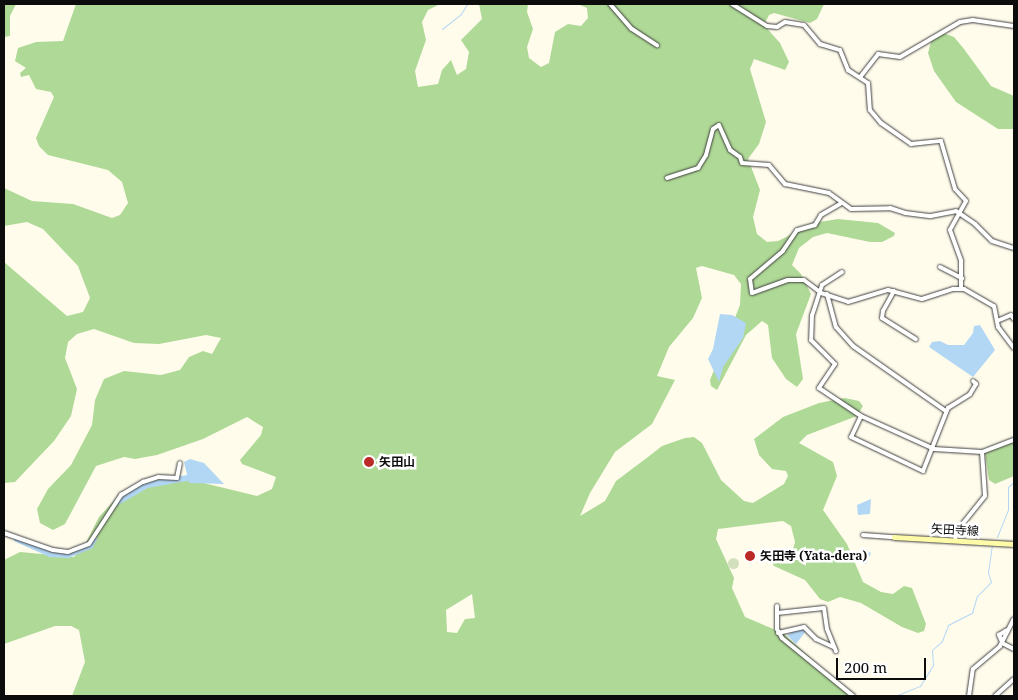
<!DOCTYPE html>
<meta charset="utf-8">
<style>
body{margin:0}
#map{position:relative;width:1018px;height:700px;overflow:hidden;background:#fffcec;font-family:"Noto Serif","Noto Sans JP",serif}
div>[style]{position:absolute}
.forest>*{inset:0;background:#afd996}
.cemetery>*{inset:0;background:#d2e0be}
.round{border-radius:50%}
.water>*{inset:0;background:#b2d7f5}
.stream>*{height:1px;margin:-0.5px;padding:0 0.5px;transform-origin:0.5px;border-radius:0.5px;background:#b2d7f5}
.river>*{height:5.5px;margin:-2.75px;padding:0 2.75px;transform-origin:2.75px;border-radius:2.75px;background:#b2d7f5}
.roads{filter:drop-shadow(0 0 1px #3f3f3f) drop-shadow(0 0 1px #3f3f3f)}
.minor>*{height:4px;margin:-2px;padding:0 2px;transform-origin:2px;border-radius:2px;background:#fff}
.secondary>*{height:5px;margin:-2.5px;padding:0 2.5px;transform-origin:2.5px;border-radius:2.5px;background:#fefba8}
.dots>*{width:14px;height:14px;translate:-50% -50%;box-sizing:border-box;border:2px solid #fff;border-radius:50%}
span{translate:-50% -50%;white-space:nowrap;text-align:center;line-height:1.15;-webkit-text-stroke:5px #fff;paint-order:stroke}
.poi-label{font-size:12px;color:#0c0c0c;font-weight:700}
.left{translate:0 -50%;text-align:left}
.street-label{font-size:12px;color:#0c0c0c}
.frame{position:absolute;inset:0;border:5px solid #0c0c0c;pointer-events:none}
.scale{position:absolute;left:836px;top:658px;width:90px;height:22px;box-sizing:border-box;border:2px solid #0c0c0c;border-top:0;padding-left:6px;font-size:15px;line-height:18px;white-space:nowrap;color:#0c0c0c;-webkit-text-stroke:4px #fff;paint-order:stroke}
</style>
<div id="map">
<div class="forest">
<div style="clip-path:polygon(4px 4px,16px 4px,10px 16px,10px 36px,4px 37px)"></div>
<div style="clip-path:polygon(evenodd,76px 4px,440px 4px,428px 10px,422px 22px,426px 40px,415px 71px,418px 87px,438px 84px,442px 70px,451px 60px,457px 75px,466px 69px,469px 52px,461px 40px,482px 19px,479px 4px,528px 4px,527px 12px,533px 29px,527px 47px,529px 58px,541px 67px,549px 63px,555px 32px,568px 24px,581px 26px,588px 18px,587px 8px,578px 4px,824px 4px,817px 19px,810px 23px,774px 13px,769px 15px,764px 25px,780px 43px,789px 62px,785px 70px,754px 59px,750px 69px,766px 122px,759px 144px,748px 159px,760px 190px,753px 217px,757px 234px,767px 242px,778px 241px,814px 223px,838px 219px,878px 223px,895px 233px,894px 236px,882px 242px,870px 242px,827px 233px,813px 237px,799px 248px,792px 265px,801px 274px,811px 294px,796px 334px,803px 379px,797px 387px,786px 379px,772px 358px,768px 325px,762px 321px,746px 335px,717px 390px,711px 386px,710px 380px,740px 305px,741px 284px,734px 275px,702px 266px,696px 268px,702px 298px,693px 318px,669px 347px,657px 376px,675px 380px,652px 424px,615px 452px,590px 493px,580px 516px,605px 501px,616px 481px,648px 457px,662px 446px,685px 438px,694px 437px,702px 443px,721px 480px,744px 501px,753px 503px,784px 484px,788px 476px,786px 471px,772px 469px,759px 455px,754px 439px,783px 417px,819px 403px,845px 398px,859px 401px,863px 406px,857px 416px,807px 435px,799px 443px,833px 462px,837px 476px,823px 510px,847px 544px,863px 582px,881px 592px,893px 594px,904px 586px,912px 588px,926px 624px,924px 631px,918px 633px,902px 627px,861px 603px,840px 597px,828px 602px,820px 599px,805px 580px,774px 566px,771px 561px,793px 549px,795px 542px,791px 526px,783px 521px,718px 529px,716px 539px,734px 578px,732px 588px,745px 617px,783px 633px,852px 696px,72px 696px,85px 662px,79px 630px,71px 626px,55px 626px,4px 644px,4px 560px,20px 552px,74px 557px,86px 543px,99px 517px,119px 495px,143px 482px,158px 477px,183px 478px,257px 496px,272px 489px,276px 477px,242px 464px,240px 460px,261px 435px,263px 427px,247px 417px,203px 439px,157px 455px,135px 459px,124px 457px,96px 466px,65px 524px,53px 530px,40px 523px,37px 509px,48px 489px,71px 465px,92px 425px,95px 400px,104px 379px,124px 371px,161px 375px,180px 370px,189px 357px,203px 351px,212px 354px,221px 338px,206px 335px,159px 344px,134px 343px,94px 329px,77px 334px,68px 342px,65px 358px,77px 389px,71px 416px,54px 441px,15px 482px,4px 483px,4px 262px,67px 316px,83px 312px,90px 298px,78px 266px,43px 229px,27px 222px,4px 226px,4px 188px,32px 201px,73px 204px,112px 218px,120px 215px,128px 203px,122px 182px,108px 170px,48px 155px,39px 146px,36px 138px,54px 97px,51px 92px,36px 89px,29px 75px,21px 77px,20px 73px,26px 68px,15px 61px,18px 48px,36px 42px,63px 41px,76px 4px,472px 594px,475px 618px,465px 619px,457px 633px,447px 632px,446px 610px,472px 594px)"></div>
<div style="clip-path:polygon(941px 32px,954px 37px,964px 49px,991px 86px,1014px 96px,1014px 129px,998px 129px,956px 102px,934px 71px,928px 53px,932px 38px)"></div>
<div style="clip-path:polygon(1014px 442px,1014px 476px,995px 484px,989px 480px,985px 453px)"></div>
</div>
<div class="cemetery">
<div class="round" style="left:727.5px;top:557.5px;width:11px;height:11px"></div>
</div>
<div class="water">
<div style="clip-path:polygon(720px 314px,732px 315px,746px 323px,743px 338px,723px 367px,719px 382px,708px 359px,713px 349px)"></div>
<div style="clip-path:polygon(980px 325px,995px 350px,973px 377px,929px 347px,932px 342px,940px 341px,948px 345px,964px 345px,973px 333px,974px 326px)"></div>
<div style="clip-path:polygon(190px 459px,204px 463px,224px 484px,189px 483px,184px 462px)"></div>
<div style="clip-path:polygon(871px 499px,870px 514px,858px 515px,857px 505px)"></div>
<div style="clip-path:polygon(865px 550px,871px 553px,866px 564px,854px 555px)"></div>
<div style="clip-path:polygon(802px 627px,806px 631px,796px 644px,787px 635px)"></div>
</div>
<div class="stream">
<div style="left:442px;top:29px;width:24px;rotate:-38deg"></div>
<div style="left:461px;top:14px;width:12px;rotate:-59deg"></div>
<div style="left:987px;top:239px;width:17px;rotate:24deg"></div>
<div style="left:997px;top:537px;width:29px;rotate:-68deg"></div>
<div style="left:1008px;top:510px;width:23px;rotate:-90deg"></div>
<div style="left:1008px;top:487px;width:8px;rotate:-40deg"></div>
<div style="left:895px;top:696px;width:27px;rotate:-22deg"></div>
<div style="left:920px;top:686px;width:25px;rotate:-58deg"></div>
<div style="left:933px;top:665px;width:15px;rotate:-94deg"></div>
<div style="left:932px;top:650px;width:13px;rotate:-42deg"></div>
<div style="left:942px;top:641px;width:17px;rotate:-69deg"></div>
<div style="left:948px;top:625px;width:27px;rotate:-27deg"></div>
<div style="left:972px;top:613px;width:18px;rotate:-74deg"></div>
<div style="left:977px;top:596px;width:20px;rotate:-45deg"></div>
<div style="left:991px;top:582px;width:9px;rotate:-108deg"></div>
<div style="left:988px;top:573px;width:27px;rotate:-82deg"></div>
</div>
<div class="river">
<div style="left:116px;top:503px;width:36px;rotate:-30deg"></div>
<div style="left:147px;top:485px;width:41px;rotate:-9.9deg"></div>
<div style="left:17px;top:539px;width:37px;rotate:24deg"></div>
<div style="left:51px;top:554px;width:17px;rotate:3deg"></div>
<div style="left:68px;top:555px;width:24px;rotate:-22deg"></div>
<div style="left:90px;top:546px;width:8px;rotate:-60deg"></div>
</div>
<div class="roads">
<div class="minor">
<div style="left:610px;top:4px;width:33px;rotate:49deg"></div>
<div style="left:632px;top:29px;width:30px;rotate:33deg"></div>
<div style="left:732px;top:4px;width:41px;rotate:32.2deg"></div>
<div style="left:767px;top:26px;width:10px;rotate:6deg"></div>
<div style="left:777px;top:27px;width:9px;rotate:-32deg"></div>
<div style="left:785px;top:22px;width:19px;rotate:9deg"></div>
<div style="left:804px;top:25px;width:25px;rotate:50deg"></div>
<div style="left:820px;top:44px;width:21px;rotate:17deg"></div>
<div style="left:840px;top:50px;width:22px;rotate:68deg"></div>
<div style="left:848px;top:70px;width:24px;rotate:33deg"></div>
<div style="left:868px;top:83px;width:27px;rotate:86deg"></div>
<div style="left:870px;top:110px;width:17px;rotate:50deg"></div>
<div style="left:881px;top:123px;width:37px;rotate:35deg"></div>
<div style="left:911px;top:144px;width:30px;rotate:-6deg"></div>
<div style="left:941px;top:141px;width:50px;rotate:73.7deg"></div>
<div style="left:955px;top:189px;width:16px;rotate:47deg"></div>
<div style="left:966px;top:201px;width:33px;rotate:119deg"></div>
<div style="left:950px;top:230px;width:33px;rotate:70deg"></div>
<div style="left:961px;top:261px;width:28px;rotate:90deg"></div>
<div style="left:861px;top:76px;width:28px;rotate:-52deg"></div>
<div style="left:878px;top:54px;width:22px;rotate:8deg"></div>
<div style="left:900px;top:57px;width:69px;rotate:-30.3deg"></div>
<div style="left:960px;top:22px;width:13px;rotate:-9deg"></div>
<div style="left:973px;top:20px;width:41px;rotate:8.3deg"></div>
<div style="left:667px;top:178px;width:33px;rotate:-18deg"></div>
<div style="left:698px;top:168px;width:15px;rotate:-58deg"></div>
<div style="left:706px;top:155px;width:27px;rotate:-75deg"></div>
<div style="left:713px;top:129px;width:7px;rotate:-34deg"></div>
<div style="left:719px;top:125px;width:27px;rotate:66deg"></div>
<div style="left:730px;top:150px;width:12px;rotate:35deg"></div>
<div style="left:740px;top:157px;width:6px;rotate:72deg"></div>
<div style="left:742px;top:163px;width:27px;rotate:4deg"></div>
<div style="left:769px;top:165px;width:25px;rotate:50deg"></div>
<div style="left:785px;top:184px;width:45px;rotate:11.6deg"></div>
<div style="left:829px;top:193px;width:27px;rotate:36deg"></div>
<div style="left:851px;top:209px;width:39px;rotate:-1deg"></div>
<div style="left:890px;top:208px;width:16px;rotate:18deg"></div>
<div style="left:905px;top:213px;width:26px;rotate:7deg"></div>
<div style="left:931px;top:216px;width:25px;rotate:-11deg"></div>
<div style="left:956px;top:211px;width:23px;rotate:34deg"></div>
<div style="left:975px;top:224px;width:24px;rotate:45deg"></div>
<div style="left:992px;top:241px;width:23px;rotate:18deg"></div>
<div style="left:840px;top:204px;width:22px;rotate:150deg"></div>
<div style="left:821px;top:215px;width:12px;rotate:121deg"></div>
<div style="left:815px;top:225px;width:19px;rotate:164deg"></div>
<div style="left:797px;top:230px;width:25px;rotate:124deg"></div>
<div style="left:783px;top:251px;width:43px;rotate:139.7deg"></div>
<div style="left:750px;top:279px;width:14px;rotate:82deg"></div>
<div style="left:752px;top:293px;width:38px;rotate:-20deg"></div>
<div style="left:788px;top:280px;width:16px"></div>
<div style="left:804px;top:280px;width:21px;rotate:37deg"></div>
<div style="left:821px;top:293px;width:28px;rotate:18deg"></div>
<div style="left:848px;top:302px;width:42px;rotate:-16.7deg"></div>
<div style="left:888px;top:290px;width:35px;rotate:15deg"></div>
<div style="left:922px;top:299px;width:33px;rotate:-18deg"></div>
<div style="left:953px;top:289px;width:11px"></div>
<div style="left:964px;top:289px;width:34px;rotate:30deg"></div>
<div style="left:994px;top:306px;width:21px;rotate:79deg"></div>
<div style="left:998px;top:327px;width:26px;rotate:53deg"></div>
<div style="left:940px;top:267px;width:25px;rotate:27deg"></div>
<div style="left:842px;top:272px;width:24px;rotate:147deg"></div>
<div style="left:822px;top:285px;width:32px;rotate:108deg"></div>
<div style="left:812px;top:315px;width:25px;rotate:92deg"></div>
<div style="left:811px;top:340px;width:34px;rotate:45deg"></div>
<div style="left:835px;top:364px;width:29px;rotate:124deg"></div>
<div style="left:819px;top:388px;width:50px;rotate:33.7deg"></div>
<div style="left:861px;top:416px;width:80px;rotate:24.3deg"></div>
<div style="left:934px;top:449px;width:48px;rotate:3.6deg"></div>
<div style="left:982px;top:452px;width:44px;rotate:86.1deg"></div>
<div style="left:985px;top:496px;width:45px;rotate:128.7deg"></div>
<div style="left:957px;top:531px;width:9px;rotate:103deg"></div>
<div style="left:894px;top:291px;width:23px;rotate:119deg"></div>
<div style="left:883px;top:311px;width:7px;rotate:98deg"></div>
<div style="left:882px;top:318px;width:40px;rotate:32deg"></div>
<div style="left:827px;top:294px;width:34px;rotate:75deg"></div>
<div style="left:836px;top:327px;width:25px;rotate:48deg"></div>
<div style="left:853px;top:346px;width:113px;rotate:35deg"></div>
<div style="left:997px;top:321px;width:15px;rotate:-23deg"></div>
<div style="left:1011px;top:315px;width:5px;rotate:53deg"></div>
<div style="left:861px;top:416px;width:23px;rotate:115deg"></div>
<div style="left:851px;top:437px;width:80px;rotate:25.3deg"></div>
<div style="left:923px;top:471px;width:68px;rotate:-68.4deg"></div>
<div style="left:948px;top:408px;width:26px;rotate:-32deg"></div>
<div style="left:970px;top:394px;width:12px;rotate:-59deg"></div>
<div style="left:976px;top:384px;width:4px;rotate:-135deg"></div>
<div style="left:982px;top:452px;width:34px;rotate:-21deg"></div>
<div style="left:4px;top:533px;width:52px;rotate:19.1deg"></div>
<div style="left:53px;top:550px;width:15px;rotate:8deg"></div>
<div style="left:68px;top:552px;width:22px;rotate:-21deg"></div>
<div style="left:89px;top:544px;width:59px;rotate:-56.9deg"></div>
<div style="left:121px;top:495px;width:26px;rotate:-31deg"></div>
<div style="left:143px;top:482px;width:16px;rotate:-18deg"></div>
<div style="left:158px;top:477px;width:19px;rotate:3deg"></div>
<div style="left:177px;top:478px;width:15px;rotate:-79deg"></div>
<div style="left:863px;top:535px;width:31px;rotate:4deg"></div>
<div style="left:777px;top:606px;width:23px;rotate:90deg"></div>
<div style="left:777px;top:629px;width:10px;rotate:61deg"></div>
<div style="left:782px;top:638px;width:92px;rotate:39.2deg"></div>
<div style="left:777px;top:613px;width:47px;rotate:-6.1deg"></div>
<div style="left:824px;top:608px;width:21px;rotate:82deg"></div>
<div style="left:827px;top:629px;width:24px;rotate:68deg"></div>
<div style="left:778px;top:633px;width:27px;rotate:-13deg"></div>
<div style="left:804px;top:627px;width:17px;rotate:45deg"></div>
<div style="left:816px;top:639px;width:19px;rotate:25deg"></div>
<div style="left:1002px;top:642px;width:8px;rotate:-113deg"></div>
<div style="left:999px;top:635px;width:9px;rotate:-32deg"></div>
<div style="left:1002px;top:643px;width:13px;rotate:27deg"></div>
<div style="left:969px;top:696px;width:27px;rotate:-82deg"></div>
<div style="left:973px;top:669px;width:35px;rotate:-40deg"></div>
<div style="left:1000px;top:646px;width:30px;rotate:-63deg"></div>
<div style="left:995px;top:696px;width:25px;rotate:-42deg"></div>
</div>
<div class="secondary">
<div style="left:894px;top:537px;width:120px;rotate:3.3deg"></div>
</div>
</div>
<div class="dots">
<div style="left:369px;top:462px;background:#bb2a26"></div>
<div style="left:750px;top:556px;background:#bb2a26"></div>
</div>
<div class="poi-label">
<span class="left" style="left:379px;top:462px">矢田山</span>
<span class="left" style="left:760px;top:556px">矢田寺 (Yata-dera)</span>
</div>
<div class="street-label">
<span style="left:955px;top:530px;rotate:3deg">矢田寺線</span>
</div>
<div class="frame"></div>
<div class="scale">200 m</div>
</div>
